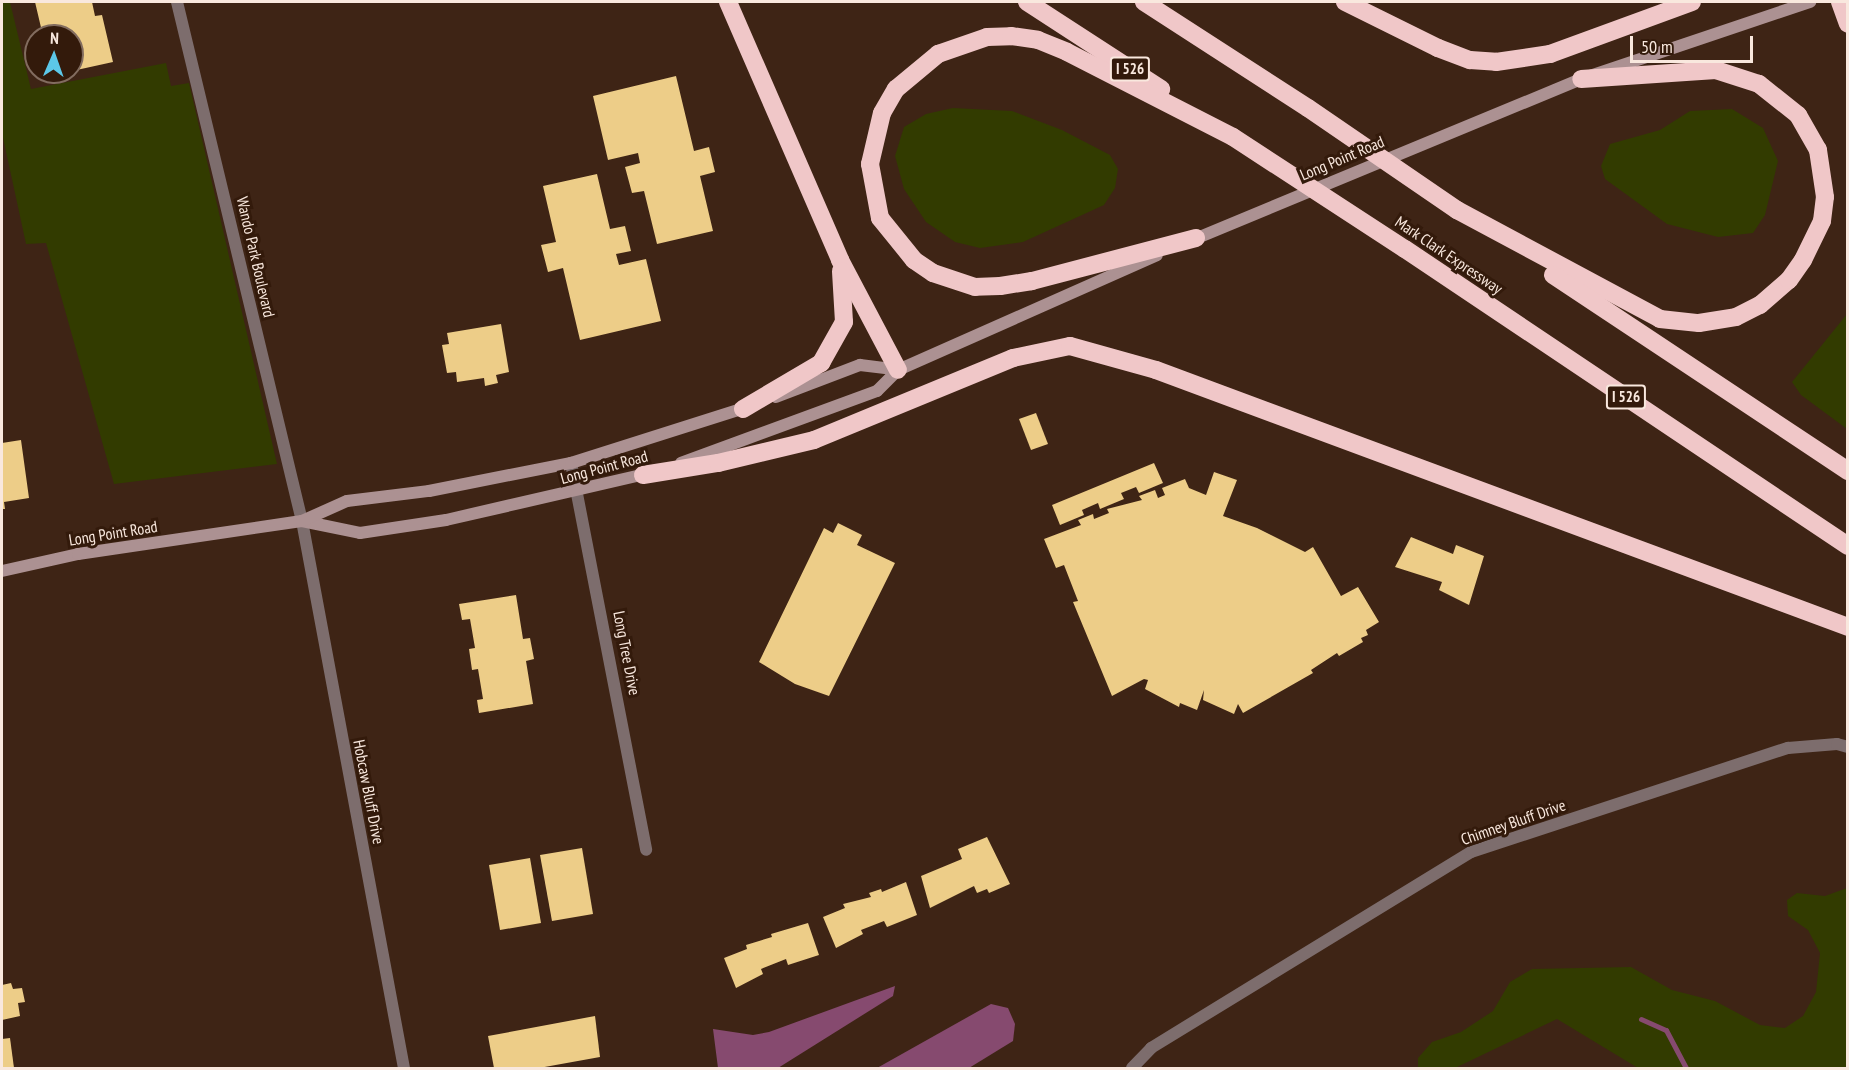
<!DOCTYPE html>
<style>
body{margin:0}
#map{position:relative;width:1849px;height:1070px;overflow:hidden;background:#3e2415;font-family:"PT Sans Narrow",sans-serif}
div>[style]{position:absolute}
.green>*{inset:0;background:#323b00}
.water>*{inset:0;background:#864a6f}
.stream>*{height:5px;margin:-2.5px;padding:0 2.5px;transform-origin:2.5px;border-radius:2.5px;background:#864a6f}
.building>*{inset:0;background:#edcd88}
.minor>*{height:12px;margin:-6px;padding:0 6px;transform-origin:6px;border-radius:6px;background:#7d6d6d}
.tertiary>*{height:12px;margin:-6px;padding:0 6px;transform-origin:6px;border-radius:6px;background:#7d6d6d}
.secondary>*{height:12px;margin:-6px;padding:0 6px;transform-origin:6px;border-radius:6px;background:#ac9192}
.motorway>*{height:18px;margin:-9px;padding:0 9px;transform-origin:9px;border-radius:9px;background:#f0c7c8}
.motorway-bridge>*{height:18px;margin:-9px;padding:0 9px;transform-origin:9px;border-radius:9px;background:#f0c7c8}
span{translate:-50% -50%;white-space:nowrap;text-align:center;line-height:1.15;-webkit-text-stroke:6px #331a0b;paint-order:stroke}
.shield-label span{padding:2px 4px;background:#331a0b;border:2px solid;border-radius:4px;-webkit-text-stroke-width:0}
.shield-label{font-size:15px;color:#f9e8de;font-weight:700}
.street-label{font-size:16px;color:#f9e8de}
.frame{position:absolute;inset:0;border:3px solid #f9e8de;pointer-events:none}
.north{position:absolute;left:24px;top:24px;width:60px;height:60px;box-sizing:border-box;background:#331a0b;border:2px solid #826c5f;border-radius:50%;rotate:2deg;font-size:16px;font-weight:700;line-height:24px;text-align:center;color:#f9e8de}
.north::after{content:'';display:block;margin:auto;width:21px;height:27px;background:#5cc7e8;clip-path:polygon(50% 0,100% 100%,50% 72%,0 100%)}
.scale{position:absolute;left:1630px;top:36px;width:123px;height:27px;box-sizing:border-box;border:3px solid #f9e8de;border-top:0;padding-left:8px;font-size:18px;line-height:21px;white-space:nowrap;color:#f9e8de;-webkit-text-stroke:4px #331a0b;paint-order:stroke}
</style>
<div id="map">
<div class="green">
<div style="clip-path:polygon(2px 2px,10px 2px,31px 89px,166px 63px,171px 86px,189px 83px,277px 464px,114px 484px,46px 243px,26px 244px,2px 133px)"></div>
<div style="clip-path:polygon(953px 108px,1012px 111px,1062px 130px,1110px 155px,1118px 169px,1115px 188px,1104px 205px,1023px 242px,980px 248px,955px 242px,926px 222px,904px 189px,895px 156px,904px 127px,926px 114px)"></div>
<div style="clip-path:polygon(1732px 109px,1763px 128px,1778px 161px,1765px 215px,1753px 233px,1718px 237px,1667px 224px,1605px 179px,1601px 166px,1610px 144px,1660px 130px,1690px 111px)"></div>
<div style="clip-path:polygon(1847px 314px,1848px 429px,1847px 429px,1801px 395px,1792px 382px)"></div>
<div style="clip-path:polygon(1847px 888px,1847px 1068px,1638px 1068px,1557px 1019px,1455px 1068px,1418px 1068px,1418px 1058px,1432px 1042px,1461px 1032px,1493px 1011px,1510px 982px,1532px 969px,1631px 967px,1672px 990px,1715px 1001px,1760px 1025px,1785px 1028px,1803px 1016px,1816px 992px,1820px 953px,1808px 930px,1788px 916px,1787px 900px,1797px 893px,1825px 896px)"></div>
</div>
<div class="water">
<div style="clip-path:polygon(895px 986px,893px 996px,778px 1068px,718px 1068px,713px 1029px,753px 1035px,769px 1032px)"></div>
<div style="clip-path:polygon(991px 1004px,1008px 1008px,1015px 1024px,1013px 1041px,969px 1068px,877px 1068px)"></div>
</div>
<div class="stream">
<div style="left:1641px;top:1019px;width:27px;rotate:24deg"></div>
<div style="left:1666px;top:1030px;width:43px;rotate:62.2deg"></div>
</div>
<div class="building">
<div style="clip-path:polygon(35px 2px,92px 2px,95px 16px,102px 15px,113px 62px,72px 71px,72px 36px,43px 36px)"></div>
<div style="clip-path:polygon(676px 76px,694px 151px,709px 147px,715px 172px,700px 176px,713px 231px,657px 244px,644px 191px,632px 193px,625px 167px,640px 163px,638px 153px,608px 160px,593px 96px)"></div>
<div style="clip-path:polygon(597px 174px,610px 229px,625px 226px,631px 251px,616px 254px,619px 265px,646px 259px,661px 321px,580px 340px,563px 268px,548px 272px,541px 245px,556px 242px,543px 186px)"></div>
<div style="clip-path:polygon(501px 324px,509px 372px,496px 375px,498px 383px,485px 386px,484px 378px,457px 382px,456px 372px,447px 373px,442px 345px,449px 344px,447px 333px)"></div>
<div style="clip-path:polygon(1036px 413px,1048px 444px,1031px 450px,1019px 419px)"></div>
<div style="clip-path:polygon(21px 440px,29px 498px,4px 502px,5px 509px,2px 509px,2px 443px)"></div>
<div style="clip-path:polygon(1154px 463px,1163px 483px,1139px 493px,1136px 487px,1121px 493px,1124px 499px,1100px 509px,1098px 503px,1082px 510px,1084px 515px,1060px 525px,1052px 505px)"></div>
<div style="clip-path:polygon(1214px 472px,1237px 480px,1223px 516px,1257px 528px,1305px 552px,1313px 547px,1341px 596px,1358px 587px,1379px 622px,1366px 630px,1368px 635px,1361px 638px,1363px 642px,1339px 656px,1337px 653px,1311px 670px,1313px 673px,1243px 713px,1238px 704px,1234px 714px,1203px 700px,1204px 690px,1197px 710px,1180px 703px,1179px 707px,1145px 689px,1148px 680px,1144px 679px,1112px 696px,1073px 602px,1078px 601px,1064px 565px,1056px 568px,1044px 539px,1081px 525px,1078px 520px,1093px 514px,1094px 519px,1109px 513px,1107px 509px,1142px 500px,1139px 496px,1155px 490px,1158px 498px,1165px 495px,1162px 488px,1185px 479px,1189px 488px,1206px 495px)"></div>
<div style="clip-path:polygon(838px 523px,862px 535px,857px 545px,895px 563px,829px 696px,795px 684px,759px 662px,824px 528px,833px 533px)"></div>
<div style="clip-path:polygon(1411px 537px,1453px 554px,1456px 545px,1484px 556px,1469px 605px,1439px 590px,1442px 582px,1395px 567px)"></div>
<div style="clip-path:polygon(516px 595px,523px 639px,530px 638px,534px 659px,526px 661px,533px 704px,479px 713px,477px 700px,483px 699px,478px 669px,472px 670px,469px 649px,475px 648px,470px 619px,462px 620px,459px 604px)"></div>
<div style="clip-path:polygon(987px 837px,1010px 884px,989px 893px,987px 889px,977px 893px,974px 886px,930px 908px,921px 876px,962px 859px,958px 849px)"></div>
<div style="clip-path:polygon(582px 848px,593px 914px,552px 921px,540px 855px)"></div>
<div style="clip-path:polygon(530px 858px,541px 923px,500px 930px,489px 865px)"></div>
<div style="clip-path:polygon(906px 882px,917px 915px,887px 927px,884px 921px,861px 930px,863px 934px,836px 948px,823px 917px,845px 908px,843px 904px,871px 897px,869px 893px,881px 889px,882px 892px)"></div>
<div style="clip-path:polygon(808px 923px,819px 955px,788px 965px,786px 959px,761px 969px,763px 974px,736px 988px,724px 958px,747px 949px,746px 945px,772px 937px,771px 934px)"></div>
<div style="clip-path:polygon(11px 983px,13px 989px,22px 988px,25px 1002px,18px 1003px,20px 1016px,2px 1020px,2px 985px)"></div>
<div style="clip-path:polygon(595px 1016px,600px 1057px,539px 1068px,494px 1068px,488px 1036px)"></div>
<div style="clip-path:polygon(10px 1038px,14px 1068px,2px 1068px,2px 1039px)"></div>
</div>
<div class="minor">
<div style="left:571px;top:463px;width:394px;rotate:79deg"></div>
<div style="left:302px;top:521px;width:556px;rotate:79.44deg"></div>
<div style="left:1132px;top:1068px;width:28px;rotate:-46deg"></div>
<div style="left:1151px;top:1048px;width:375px;rotate:-31.5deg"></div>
<div style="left:1471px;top:852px;width:334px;rotate:-18.2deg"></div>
<div style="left:1788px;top:748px;width:49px;rotate:-4.7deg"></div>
<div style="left:1837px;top:744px;width:11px;rotate:15deg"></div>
</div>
<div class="tertiary">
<div style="left:177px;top:2px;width:534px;rotate:76.46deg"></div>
</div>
<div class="secondary">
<div style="left:1190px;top:241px;width:423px;rotate:-22.5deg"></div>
<div style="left:1581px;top:79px;width:242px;rotate:-18.6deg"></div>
<div style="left:776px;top:397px;width:90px;rotate:-20.9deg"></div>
<div style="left:860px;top:365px;width:38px;rotate:7deg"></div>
<div style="left:681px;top:463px;width:209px;rotate:-20.2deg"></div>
<div style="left:877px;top:391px;width:30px;rotate:-45deg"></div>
<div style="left:898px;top:370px;width:283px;rotate:-23.9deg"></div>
<div style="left:302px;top:521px;width:59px;rotate:11.7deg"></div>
<div style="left:360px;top:533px;width:87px;rotate:-8.6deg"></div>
<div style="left:446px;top:520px;width:209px;rotate:-13deg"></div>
<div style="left:2px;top:571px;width:78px;rotate:-12.6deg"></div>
<div style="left:78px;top:554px;width:226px;rotate:-8.4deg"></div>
<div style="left:302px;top:521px;width:49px;rotate:-24deg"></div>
<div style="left:347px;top:501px;width:83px;rotate:-7deg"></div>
<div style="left:429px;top:491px;width:145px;rotate:-11.2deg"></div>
<div style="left:571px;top:463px;width:186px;rotate:-17.6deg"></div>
</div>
<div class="motorway">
<div style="left:728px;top:2px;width:281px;rotate:66.5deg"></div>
<div style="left:840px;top:260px;width:124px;rotate:62.2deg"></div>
<div style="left:1027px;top:2px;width:160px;rotate:33deg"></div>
<div style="left:1144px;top:2px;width:195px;rotate:32.9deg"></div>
<div style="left:1345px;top:2px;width:104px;rotate:26.3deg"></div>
<div style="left:1438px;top:48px;width:34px;rotate:21deg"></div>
<div style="left:1470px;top:60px;width:26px;rotate:4deg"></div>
<div style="left:1496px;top:62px;width:55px;rotate:-8.4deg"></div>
<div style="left:1550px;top:54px;width:151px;rotate:-20.1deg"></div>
<div style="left:1840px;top:2px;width:23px;rotate:70deg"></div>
<div style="left:1457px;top:210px;width:230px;rotate:28.2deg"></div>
<div style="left:1660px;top:319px;width:39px;rotate:6deg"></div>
<div style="left:1699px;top:323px;width:37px;rotate:-9deg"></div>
<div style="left:1736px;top:317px;width:27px;rotate:-27deg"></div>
<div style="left:1760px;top:305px;width:38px;rotate:-41deg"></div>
<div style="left:1789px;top:280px;width:24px;rotate:-55deg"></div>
<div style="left:1803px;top:260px;width:43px;rotate:-64deg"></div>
<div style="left:1822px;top:221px;width:24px;rotate:-83deg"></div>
<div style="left:1825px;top:197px;width:48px;rotate:-98.5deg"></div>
<div style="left:1818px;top:150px;width:40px;rotate:-119.7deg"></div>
<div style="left:1798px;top:115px;width:50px;rotate:-141.5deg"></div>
<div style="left:1759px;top:84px;width:45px;rotate:-162deg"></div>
<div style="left:1716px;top:70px;width:135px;rotate:176.2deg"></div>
<div style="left:1196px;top:238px;width:170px;rotate:165.3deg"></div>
<div style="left:1032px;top:281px;width:32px;rotate:171deg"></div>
<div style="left:1000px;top:286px;width:25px;rotate:178deg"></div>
<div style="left:975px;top:287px;width:44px;rotate:-161.6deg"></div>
<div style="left:933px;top:273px;width:23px;rotate:-146deg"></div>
<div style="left:914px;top:260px;width:54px;rotate:-129deg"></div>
<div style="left:880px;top:218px;width:55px;rotate:-100.5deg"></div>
<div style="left:870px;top:164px;width:52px;rotate:-76.8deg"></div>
<div style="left:882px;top:113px;width:28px;rotate:-60deg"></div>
<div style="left:896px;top:89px;width:55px;rotate:-39.8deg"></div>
<div style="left:938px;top:54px;width:52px;rotate:-19.1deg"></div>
<div style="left:987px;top:37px;width:24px;rotate:-2deg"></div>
<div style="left:1011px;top:36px;width:27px;rotate:8deg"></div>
<div style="left:1038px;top:40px;width:31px;rotate:22deg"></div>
<div style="left:1067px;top:52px;width:186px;rotate:27.1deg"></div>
<div style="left:1405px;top:249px;width:533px;rotate:33.84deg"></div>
<div style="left:1553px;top:275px;width:354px;rotate:33.6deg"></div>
<div style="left:743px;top:409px;width:91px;rotate:-30.5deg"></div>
<div style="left:821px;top:363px;width:47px;rotate:-60.7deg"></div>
<div style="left:844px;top:322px;width:51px;rotate:-93.4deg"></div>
<div style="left:643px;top:475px;width:76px;rotate:-9.1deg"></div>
<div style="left:718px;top:463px;width:99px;rotate:-13.5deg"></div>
<div style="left:814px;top:440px;width:215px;rotate:-22.4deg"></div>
<div style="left:1013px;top:358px;width:58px;rotate:-11.9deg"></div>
<div style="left:1070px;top:346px;width:89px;rotate:15.6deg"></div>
<div style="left:1156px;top:370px;width:738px;rotate:20.37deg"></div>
</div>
<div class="motorway-bridge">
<div style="left:1308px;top:108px;width:181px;rotate:34.4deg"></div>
<div style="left:1233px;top:137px;width:205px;rotate:33.1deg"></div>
</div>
<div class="shield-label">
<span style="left:1130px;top:69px">I 526</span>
<span style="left:1626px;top:397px">I 526</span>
</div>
<div class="street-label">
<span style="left:1342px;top:158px;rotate:-23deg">Long Point Road</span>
<span style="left:1449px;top:255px;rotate:34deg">Mark Clark Expressway</span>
<span style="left:256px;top:257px;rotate:77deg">Wando Park Boulevard</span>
<span style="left:604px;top:467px;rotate:-15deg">Long Point Road</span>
<span style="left:113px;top:533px;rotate:-9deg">Long Point Road</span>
<span style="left:627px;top:653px;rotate:79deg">Long Tree Drive</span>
<span style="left:369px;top:792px;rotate:79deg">Hobcaw Bluff Drive</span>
<span style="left:1513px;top:822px;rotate:-19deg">Chimney Bluff Drive</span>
</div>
<div class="frame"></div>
<div class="north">N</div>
<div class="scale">50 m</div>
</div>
